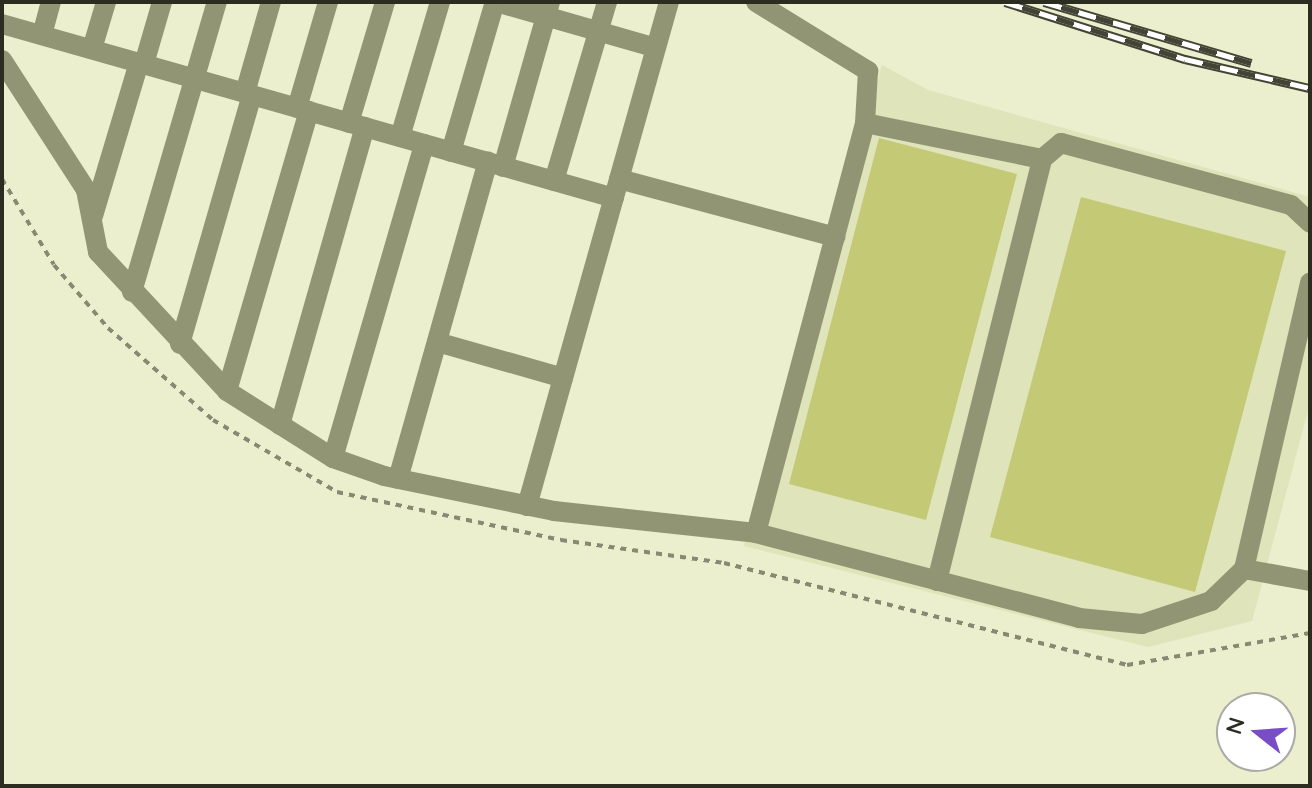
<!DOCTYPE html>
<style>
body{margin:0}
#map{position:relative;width:1312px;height:788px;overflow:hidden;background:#ebefcd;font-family:Quicksand,sans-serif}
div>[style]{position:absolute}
.built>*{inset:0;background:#dfe4bb}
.building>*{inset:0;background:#c3c975}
.path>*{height:4px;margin-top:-2px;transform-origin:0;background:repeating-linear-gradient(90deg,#878973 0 6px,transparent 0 12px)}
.minor>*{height:20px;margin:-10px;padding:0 10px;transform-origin:10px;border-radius:10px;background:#919573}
.rail>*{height:9px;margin-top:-4.5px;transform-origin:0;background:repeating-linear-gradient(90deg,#fff 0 18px,#434435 0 36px);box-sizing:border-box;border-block:2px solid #434435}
span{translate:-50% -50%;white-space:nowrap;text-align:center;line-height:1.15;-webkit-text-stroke:6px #fff;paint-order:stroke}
.frame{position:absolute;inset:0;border:4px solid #2c2d21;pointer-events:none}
.north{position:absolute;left:1216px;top:692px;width:80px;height:80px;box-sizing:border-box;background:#fff;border:2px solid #ababa6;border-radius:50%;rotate:287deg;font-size:22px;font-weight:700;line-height:32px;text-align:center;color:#2c2d21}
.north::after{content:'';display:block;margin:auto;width:28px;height:36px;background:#794dc6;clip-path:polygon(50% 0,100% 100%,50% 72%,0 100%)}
</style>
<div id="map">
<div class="built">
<div style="clip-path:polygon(882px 65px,928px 90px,1310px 197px,1310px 403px,1252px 621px,1148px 647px,744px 546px)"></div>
</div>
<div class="building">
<div style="clip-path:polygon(879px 138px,1017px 174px,926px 520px,789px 484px)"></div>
<div style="clip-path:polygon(1081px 197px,1286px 251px,1195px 592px,990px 537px)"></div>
</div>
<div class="path">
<div style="left:2px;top:179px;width:100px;rotate:58.8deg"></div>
<div style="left:54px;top:265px;width:83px;rotate:49.4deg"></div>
<div style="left:108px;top:328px;width:140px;rotate:41.2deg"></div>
<div style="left:213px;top:420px;width:143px;rotate:30.1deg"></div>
<div style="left:337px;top:492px;width:229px;rotate:12.1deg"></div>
<div style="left:561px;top:540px;width:165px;rotate:8deg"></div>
<div style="left:724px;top:563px;width:416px;rotate:14.2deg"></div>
<div style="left:1127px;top:665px;width:186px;rotate:-9.9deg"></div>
</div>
<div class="minor">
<div style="left:496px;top:2px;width:166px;rotate:16deg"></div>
<div style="left:756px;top:2px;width:132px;rotate:31.6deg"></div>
<div style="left:868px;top:71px;width:52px;rotate:93.3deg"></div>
<div style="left:2px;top:24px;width:636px;rotate:15.87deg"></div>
<div style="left:42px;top:35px;width:34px;rotate:-75deg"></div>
<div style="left:92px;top:49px;width:49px;rotate:-73.4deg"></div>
<div style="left:2px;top:60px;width:155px;rotate:57.1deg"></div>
<div style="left:86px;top:190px;width:63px;rotate:79deg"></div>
<div style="left:98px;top:252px;width:190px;rotate:47.1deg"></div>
<div style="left:227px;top:391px;width:125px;rotate:32.3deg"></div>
<div style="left:333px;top:458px;width:54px;rotate:19.4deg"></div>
<div style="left:384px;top:476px;width:174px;rotate:11.6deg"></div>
<div style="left:554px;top:511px;width:203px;rotate:6.2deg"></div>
<div style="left:756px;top:533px;width:334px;rotate:14.7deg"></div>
<div style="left:1079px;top:618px;width:63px;rotate:5.4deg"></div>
<div style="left:1142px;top:624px;width:73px;rotate:-18.4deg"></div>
<div style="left:1211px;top:601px;width:46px;rotate:-44.1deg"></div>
<div style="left:1244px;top:569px;width:67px;rotate:10.3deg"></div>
<div style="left:144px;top:64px;width:65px;rotate:-73.8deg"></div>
<div style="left:245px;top:93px;width:95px;rotate:-74.1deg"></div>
<div style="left:297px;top:108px;width:110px;rotate:-73.7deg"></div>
<div style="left:349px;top:123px;width:126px;rotate:-73.4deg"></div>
<div style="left:400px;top:137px;width:141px;rotate:-73.5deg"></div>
<div style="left:451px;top:152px;width:156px;rotate:-73.7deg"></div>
<div style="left:503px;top:167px;width:172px;rotate:-74.1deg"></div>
<div style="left:619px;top:179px;width:224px;rotate:15deg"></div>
<div style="left:554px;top:181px;width:187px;rotate:-73.5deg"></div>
<div style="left:93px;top:216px;width:160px;rotate:-73.3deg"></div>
<div style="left:132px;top:292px;width:302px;rotate:-73.7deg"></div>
<div style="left:437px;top:342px;width:131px;rotate:15.9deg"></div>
<div style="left:180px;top:344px;width:259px;rotate:-73.9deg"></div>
<div style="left:227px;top:391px;width:292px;rotate:-73.7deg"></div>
<div style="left:280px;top:425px;width:310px;rotate:-74.1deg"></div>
<div style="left:333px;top:458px;width:327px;rotate:-73.8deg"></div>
<div style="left:398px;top:479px;width:330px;rotate:-74.2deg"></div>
<div style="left:527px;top:506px;width:524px;rotate:-74.27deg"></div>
<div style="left:756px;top:533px;width:424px;rotate:-75.1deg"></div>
<div style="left:865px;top:123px;width:181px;rotate:11.5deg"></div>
<div style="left:1244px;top:569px;width:294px;rotate:-77deg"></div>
<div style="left:937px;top:581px;width:435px;rotate:-76deg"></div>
<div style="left:1042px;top:159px;width:25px;rotate:-40deg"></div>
<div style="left:1061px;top:143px;width:238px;rotate:15.1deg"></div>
<div style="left:1291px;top:205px;width:26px;rotate:43deg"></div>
</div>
<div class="rail">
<div style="left:1005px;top:2px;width:189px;rotate:17.6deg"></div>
<div style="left:1185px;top:59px;width:128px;rotate:13.1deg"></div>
<div style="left:1044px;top:2px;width:216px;rotate:16.4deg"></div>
</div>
<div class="frame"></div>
<div class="north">N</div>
</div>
